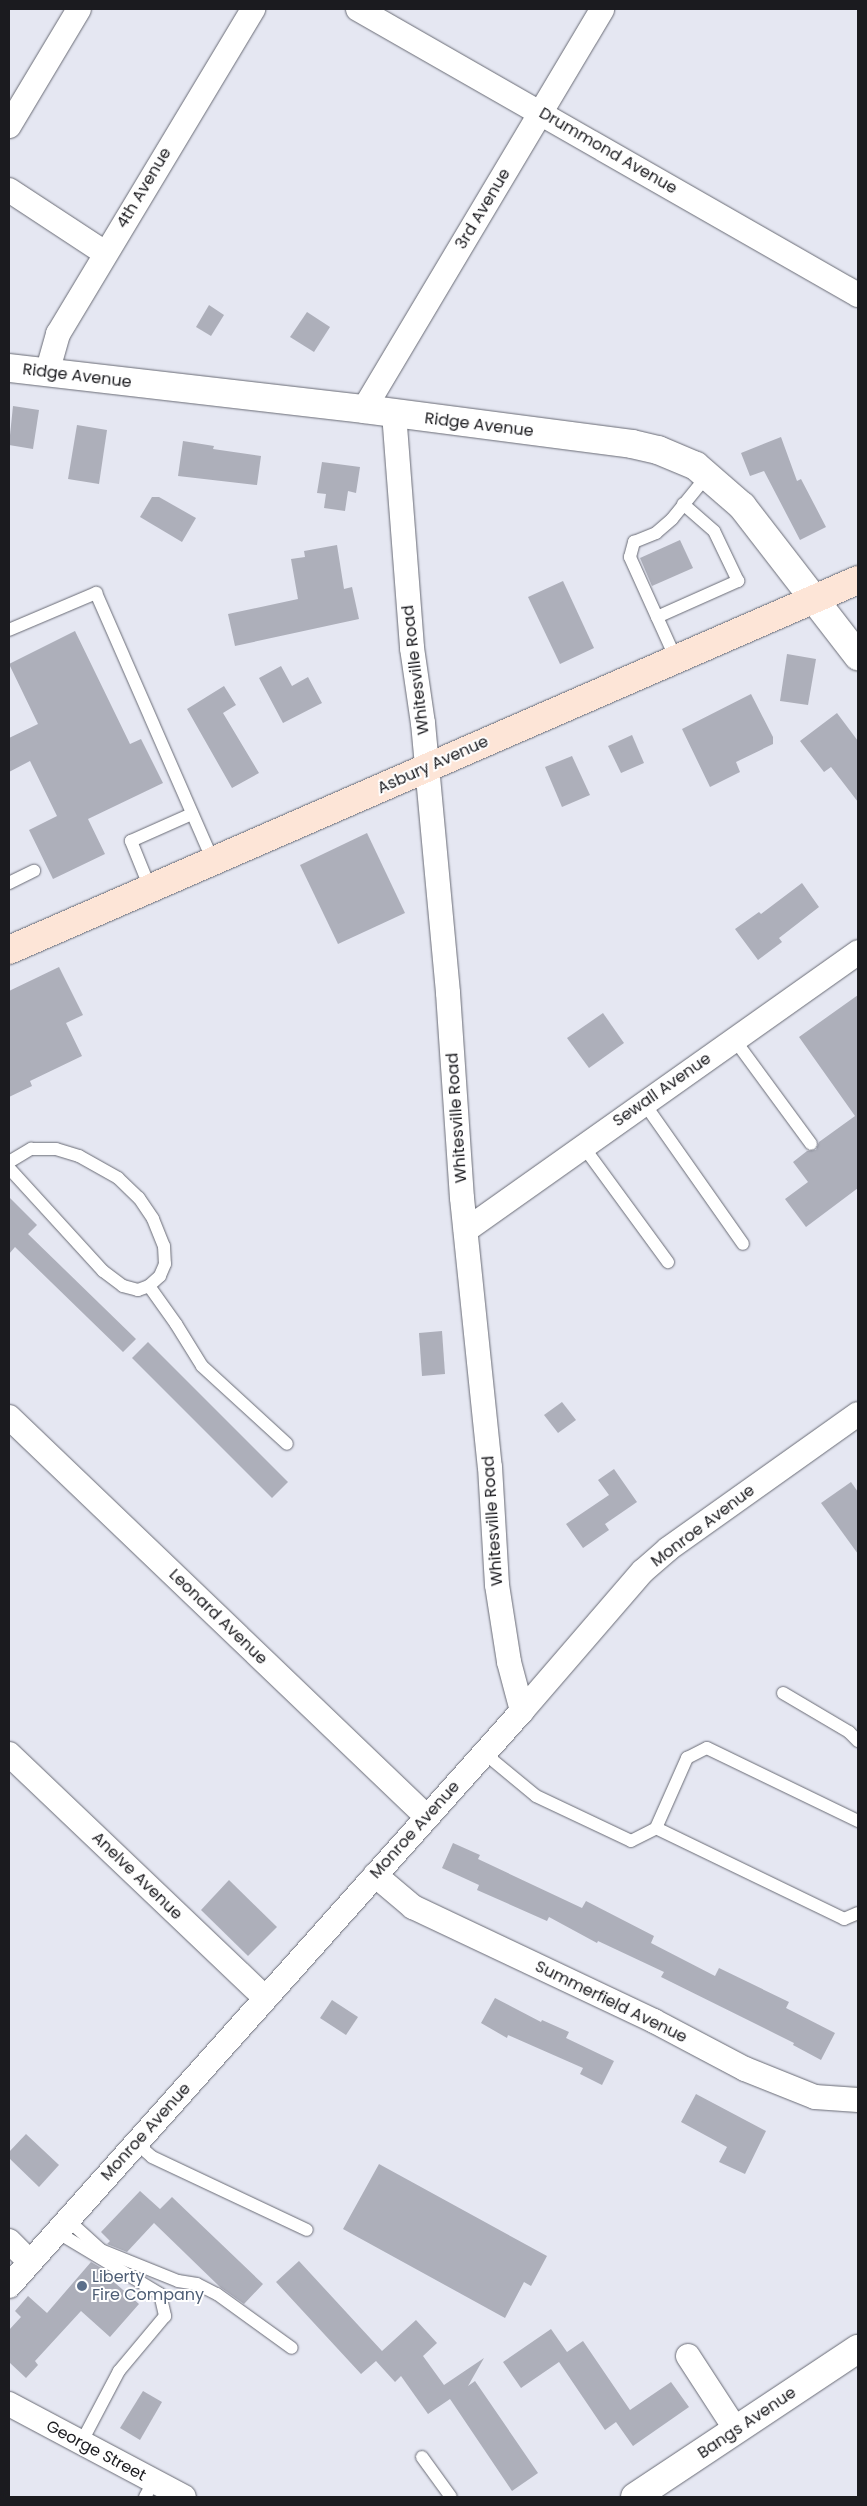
<!DOCTYPE html>
<style>
body{margin:0}
#map{position:relative;width:867px;height:2506px;overflow:hidden;background:#e5e7f2;font-family:Poppins,sans-serif}
div>[style]{position:absolute}
.building>*{inset:0;background:#adafba}
.roads{filter:drop-shadow(0 0 1px #696b75) drop-shadow(0 0 1px #696b75)}
.service>*{height:12px;margin:-6px;padding:0 6px;transform-origin:6px;border-radius:6px;background:#fff}
.minor>*{height:24px;margin:-12px;padding:0 12px;transform-origin:12px;border-radius:12px;background:#fff}
.tertiary>*{height:28px;margin:-14px;padding:0 14px;transform-origin:14px;border-radius:14px;background:#fff}
.secondary>*{height:28px;margin:-14px;padding:0 14px;transform-origin:14px;border-radius:14px;background:#fde5d7}
.dots>*{width:14px;height:14px;translate:-50% -50%;box-sizing:border-box;border:2px solid #fff;border-radius:50%}
span{translate:-50% -50%;white-space:nowrap;text-align:center;line-height:1.15;-webkit-text-stroke:4px #fff;paint-order:stroke}
.street-label{font-size:16px;color:#1b1b1f}
.service-label{font-size:16px;color:#4e5e75}
.left{translate:0 -50%;text-align:left}
.frame{position:absolute;inset:0;border:10px solid #1b1b1f;pointer-events:none}
</style>
<div id="map">
<div class="building">
<div style="clip-path:polygon(209px 305px,224px 315px,211px 336px,196px 327px)"></div>
<div style="clip-path:polygon(307px 312px,330px 327px,314px 352px,290px 337px)"></div>
<div style="clip-path:polygon(13px 406px,39px 410px,33px 449px,9px 445px)"></div>
<div style="clip-path:polygon(77px 425px,107px 430px,99px 484px,68px 479px)"></div>
<div style="clip-path:polygon(781px 437px,797px 481px,801px 479px,826px 527px,800px 540px,764px 471px,750px 476px,741px 453px)"></div>
<div style="clip-path:polygon(183px 441px,214px 446px,213px 449px,261px 456px,257px 485px,178px 476px)"></div>
<div style="clip-path:polygon(322px 462px,360px 467px,356px 493px,348px 491px,345px 511px,324px 508px,326px 494px,317px 493px)"></div>
<div style="clip-path:polygon(152px 497px,159px 497px,196px 518px,182px 542px,140px 517px)"></div>
<div style="clip-path:polygon(680px 540px,693px 568px,652px 586px,640px 558px)"></div>
<div style="clip-path:polygon(337px 545px,344px 589px,352px 587px,359px 619px,235px 646px,228px 614px,298px 599px,291px 559px,305px 557px,304px 551px)"></div>
<div style="clip-path:polygon(563px 581px,594px 648px,560px 664px,528px 597px)"></div>
<div style="clip-path:polygon(75px 631px,130px 744px,141px 739px,163px 783px,88px 819px,105px 854px,53px 879px,29px 830px,57px 816px,30px 761px,9px 772px,9px 738px,38px 724px,9px 664px)"></div>
<div style="clip-path:polygon(787px 654px,816px 659px,808px 705px,780px 701px)"></div>
<div style="clip-path:polygon(281px 666px,292px 686px,308px 677px,322px 703px,283px 723px,259px 678px)"></div>
<div style="clip-path:polygon(224px 686px,236px 705px,223px 713px,259px 773px,232px 788px,187px 709px)"></div>
<div style="clip-path:polygon(751px 694px,773px 737px,773px 744px,736px 762px,740px 772px,710px 787px,682px 729px)"></div>
<div style="clip-path:polygon(837px 713px,858px 741px,858px 802px,831px 767px,824px 772px,800px 741px)"></div>
<div style="clip-path:polygon(632px 735px,644px 763px,621px 773px,608px 746px)"></div>
<div style="clip-path:polygon(572px 756px,590px 795px,562px 807px,545px 767px)"></div>
<div style="clip-path:polygon(367px 833px,405px 913px,338px 944px,300px 865px)"></div>
<div style="clip-path:polygon(802px 883px,819px 907px,779px 938px,782px 942px,758px 960px,735px 929px,759px 912px,761px 914px)"></div>
<div style="clip-path:polygon(59px 967px,83px 1015px,66px 1023px,82px 1056px,30px 1081px,32px 1086px,9px 1097px,9px 991px)"></div>
<div style="clip-path:polygon(858px 995px,858px 1188px,806px 1227px,785px 1199px,808px 1182px,793px 1162px,807px 1151px,816px 1150px,819px 1142px,855px 1116px,799px 1037px)"></div>
<div style="clip-path:polygon(603px 1013px,624px 1043px,589px 1068px,567px 1038px)"></div>
<div style="clip-path:polygon(9px 1197px,37px 1225px,28px 1234px,136px 1339px,123px 1352px,15px 1247px,9px 1254px)"></div>
<div style="clip-path:polygon(442px 1331px,445px 1374px,422px 1376px,419px 1333px)"></div>
<div style="clip-path:polygon(148px 1342px,288px 1482px,272px 1498px,132px 1358px)"></div>
<div style="clip-path:polygon(562px 1402px,576px 1420px,558px 1433px,544px 1415px)"></div>
<div style="clip-path:polygon(614px 1469px,637px 1502px,605px 1524px,609px 1530px,583px 1548px,566px 1524px,609px 1495px,598px 1480px)"></div>
<div style="clip-path:polygon(851px 1482px,858px 1492px,858px 1554px,821px 1503px)"></div>
<div style="clip-path:polygon(453px 1843px,480px 1855px,478px 1859px,582px 1908px,586px 1901px,654px 1936px,651px 1943px,715px 1976px,719px 1968px,789px 2002px,786px 2008px,835px 2033px,821px 2060px,793px 2045px,794px 2043px,661px 1977px,664px 1972px,598px 1941px,597px 1943px,549px 1917px,547px 1921px,477px 1890px,479px 1885px,442px 1868px)"></div>
<div style="clip-path:polygon(229px 1880px,277px 1927px,248px 1956px,201px 1910px)"></div>
<div style="clip-path:polygon(495px 1998px,541px 2022px,542px 2020px,569px 2032px,566px 2038px,614px 2061px,602px 2085px,580px 2074px,583px 2068px,508px 2035px,507px 2038px,481px 2023px)"></div>
<div style="clip-path:polygon(332px 2000px,358px 2017px,346px 2035px,320px 2018px)"></div>
<div style="clip-path:polygon(696px 2094px,766px 2131px,745px 2174px,719px 2162px,727px 2147px,681px 2122px)"></div>
<div style="clip-path:polygon(26px 2134px,59px 2165px,39px 2187px,9px 2158px,9px 2152px)"></div>
<div style="clip-path:polygon(379px 2164px,547px 2256px,531px 2286px,524px 2282px,505px 2318px,343px 2229px)"></div>
<div style="clip-path:polygon(140px 2191px,160px 2209px,172px 2197px,263px 2284px,244px 2304px,220px 2287px,154px 2223px,127px 2252px,107px 2244px,110px 2241px,101px 2232px)"></div>
<div style="clip-path:polygon(299px 2261px,382px 2351px,416px 2320px,437px 2343px,423px 2356px,444px 2385px,484px 2358px,468px 2386px,475px 2381px,538px 2473px,512px 2491px,450px 2399px,428px 2414px,401px 2376px,395px 2382px,376px 2361px,361px 2374px,276px 2282px)"></div>
<div style="clip-path:polygon(91px 2262px,108px 2272px,106px 2275px,139px 2304px,110px 2337px,81px 2311px,35px 2361px,38px 2365px,26px 2378px,9px 2362px,9px 2330px,21px 2317px,15px 2311px,28px 2296px,47px 2313px)"></div>
<div style="clip-path:polygon(551px 2329px,567px 2352px,583px 2341px,630px 2410px,671px 2382px,689px 2407px,633px 2446px,616px 2422px,605px 2430px,559px 2362px,521px 2388px,503px 2362px)"></div>
<div style="clip-path:polygon(143px 2391px,162px 2402px,140px 2440px,120px 2428px)"></div>
</div>
<div class="roads">
<div class="service">
<div style="left:657px;top:617px;width:89px;rotate:-24deg"></div>
<div style="left:738px;top:581px;width:55px;rotate:-115.6deg"></div>
<div style="left:714px;top:531px;width:41px;rotate:-138.9deg"></div>
<div style="left:9px;top:630px;width:95px;rotate:-23deg"></div>
<div style="left:96px;top:593px;width:292px;rotate:66.4deg"></div>
<div style="left:676px;top:659px;width:112px;rotate:-114.3deg"></div>
<div style="left:630px;top:557px;width:16px;rotate:-75deg"></div>
<div style="left:634px;top:542px;width:24px;rotate:-22deg"></div>
<div style="left:656px;top:533px;width:21px;rotate:-41deg"></div>
<div style="left:672px;top:519px;width:55px;rotate:-50.9deg"></div>
<div style="left:9px;top:883px;width:28px;rotate:-26deg"></div>
<div style="left:150px;top:888px;width:51px;rotate:-112deg"></div>
<div style="left:131px;top:841px;width:67px;rotate:-23.9deg"></div>
<div style="left:734px;top:1039px;width:130px;rotate:53.7deg"></div>
<div style="left:644px;top:1103px;width:172px;rotate:54.9deg"></div>
<div style="left:583px;top:1146px;width:144px;rotate:53.8deg"></div>
<div style="left:9px;top:1162px;width:26px;rotate:-31deg"></div>
<div style="left:31px;top:1149px;width:25px"></div>
<div style="left:56px;top:1149px;width:24px;rotate:17deg"></div>
<div style="left:79px;top:1156px;width:45px;rotate:29.4deg"></div>
<div style="left:118px;top:1178px;width:29px;rotate:44deg"></div>
<div style="left:139px;top:1198px;width:25px;rotate:56deg"></div>
<div style="left:153px;top:1219px;width:29px;rotate:68deg"></div>
<div style="left:164px;top:1246px;width:18px;rotate:87deg"></div>
<div style="left:165px;top:1264px;width:13px;rotate:113deg"></div>
<div style="left:160px;top:1276px;width:15px;rotate:138deg"></div>
<div style="left:149px;top:1286px;width:12px;rotate:160deg"></div>
<div style="left:138px;top:1290px;width:16px;rotate:-165deg"></div>
<div style="left:123px;top:1286px;width:25px;rotate:-143deg"></div>
<div style="left:103px;top:1271px;width:139px;rotate:-132.4deg"></div>
<div style="left:149px;top:1286px;width:47px;rotate:54.6deg"></div>
<div style="left:176px;top:1324px;width:49px;rotate:58.2deg"></div>
<div style="left:202px;top:1366px;width:115px;rotate:42.5deg"></div>
<div style="left:783px;top:1693px;width:77px;rotate:30.6deg"></div>
<div style="left:849px;top:1732px;width:13px;rotate:45deg"></div>
<div style="left:484px;top:1753px;width:67px;rotate:39.6deg"></div>
<div style="left:536px;top:1796px;width:105px;rotate:25.3deg"></div>
<div style="left:631px;top:1841px;width:28px;rotate:-27deg"></div>
<div style="left:656px;top:1828px;width:77px;rotate:-66.1deg"></div>
<div style="left:687px;top:1758px;width:22px;rotate:-27deg"></div>
<div style="left:707px;top:1748px;width:168px;rotate:25.8deg"></div>
<div style="left:656px;top:1828px;width:209px;rotate:25.8deg"></div>
<div style="left:844px;top:1919px;width:15px;rotate:-23deg"></div>
<div style="left:136px;top:2143px;width:21px;rotate:41deg"></div>
<div style="left:152px;top:2157px;width:171px;rotate:25.2deg"></div>
<div style="left:68px;top:2220px;width:45px;rotate:42.3deg"></div>
<div style="left:101px;top:2250px;width:83px;rotate:21.9deg"></div>
<div style="left:178px;top:2281px;width:19px;rotate:9deg"></div>
<div style="left:197px;top:2284px;width:22px;rotate:27deg"></div>
<div style="left:217px;top:2294px;width:92px;rotate:35.8deg"></div>
<div style="left:57px;top:2232px;width:120px;rotate:31deg"></div>
<div style="left:160px;top:2294px;width:23px;rotate:77deg"></div>
<div style="left:165px;top:2316px;width:72px;rotate:129.9deg"></div>
<div style="left:119px;top:2371px;width:81px;rotate:117.8deg"></div>
<div style="left:422px;top:2457px;width:49px;rotate:54.1deg"></div>
<div style="left:145px;top:2497px;width:18px;rotate:-61deg"></div>
</div>
<div class="minor">
<div style="left:358px;top:9px;width:576px;rotate:29.77deg"></div>
<div style="left:9px;top:126px;width:136px;rotate:-59.1deg"></div>
<div style="left:9px;top:190px;width:115px;rotate:33.3deg"></div>
<div style="left:47px;top:373px;width:41px;rotate:-74.2deg"></div>
<div style="left:58px;top:334px;width:379px;rotate:-59deg"></div>
<div style="left:364px;top:409px;width:465px;rotate:-59.2deg"></div>
<div style="left:394px;top:413px;width:236px;rotate:85.6deg"></div>
<div style="left:412px;top:648px;width:76px;rotate:81.7deg"></div>
<div style="left:423px;top:723px;width:271px;rotate:84.7deg"></div>
<div style="left:448px;top:993px;width:205px;rotate:86.1deg"></div>
<div style="left:462px;top:1198px;width:270px;rotate:84.1deg"></div>
<div style="left:490px;top:1467px;width:118px;rotate:86.6deg"></div>
<div style="left:497px;top:1585px;width:78px;rotate:81.1deg"></div>
<div style="left:509px;top:1662px;width:51px;rotate:75.1deg"></div>
<div style="left:466px;top:1230px;width:481px;rotate:-35.3deg"></div>
<div style="left:9px;top:1417px;width:579px;rotate:43.74deg"></div>
<div style="left:9px;top:1754px;width:354px;rotate:43.6deg"></div>
<div style="left:375px;top:1875px;width:50px;rotate:40.1deg"></div>
<div style="left:413px;top:1907px;width:267px;rotate:25.3deg"></div>
<div style="left:654px;top:2021px;width:103px;rotate:27.8deg"></div>
<div style="left:745px;top:2069px;width:75px;rotate:21.8deg"></div>
<div style="left:815px;top:2097px;width:43px;rotate:4deg"></div>
<div style="left:9px;top:2241px;width:30px;rotate:45deg"></div>
<div style="left:9px;top:2286px;width:771px;rotate:-48.26deg"></div>
<div style="left:522px;top:1711px;width:185px;rotate:-49.2deg"></div>
<div style="left:643px;top:1571px;width:33px;rotate:-41deg"></div>
<div style="left:668px;top:1549px;width:233px;rotate:-35.4deg"></div>
<div style="left:688px;top:2356px;width:88px;rotate:57deg"></div>
<div style="left:9px;top:2404px;width:198px;rotate:28deg"></div>
</div>
<div class="tertiary">
<div style="left:9px;top:368px;width:357px;rotate:6.6deg"></div>
<div style="left:364px;top:409px;width:270px;rotate:7.4deg"></div>
<div style="left:632px;top:444px;width:27px;rotate:13deg"></div>
<div style="left:658px;top:450px;width:41px;rotate:22.8deg"></div>
<div style="left:696px;top:466px;width:61px;rotate:41deg"></div>
<div style="left:742px;top:506px;width:190px;rotate:52.3deg"></div>
<div style="left:635px;top:2497px;width:268px;rotate:-33.6deg"></div>
</div>
<div class="secondary">
<div style="left:9px;top:950px;width:926px;rotate:-23.55deg"></div>
</div>
</div>
<div class="dots">
<div style="left:82px;top:2286px;background:#5c6f8a"></div>
</div>
<div class="street-label">
<span style="left:608px;top:151px;rotate:30deg">Drummond Avenue</span>
<span style="left:144px;top:188px;rotate:-59deg">4th Avenue</span>
<span style="left:483px;top:209px;rotate:-59deg">3rd Avenue</span>
<span style="left:77px;top:376px;rotate:7deg">Ridge Avenue</span>
<span style="left:479px;top:425px;rotate:7deg">Ridge Avenue</span>
<span style="left:416px;top:670px;rotate:-97deg">Whitesville Road</span>
<span style="left:433px;top:765px;rotate:-24deg">Asbury Avenue</span>
<span style="left:662px;top:1090px;rotate:-35deg">Sewall Avenue</span>
<span style="left:457px;top:1118px;rotate:-94deg">Whitesville Road</span>
<span style="left:493px;top:1521px;rotate:-94deg">Whitesville Road</span>
<span style="left:703px;top:1526px;rotate:-37deg">Monroe Avenue</span>
<span style="left:218px;top:1617px;rotate:44deg">Leonard Avenue</span>
<span style="left:415px;top:1830px;rotate:-48deg">Monroe Avenue</span>
<span style="left:137px;top:1876px;rotate:44deg">Anelve Avenue</span>
<span style="left:611px;top:2002px;rotate:26deg">Summerfield Avenue</span>
<span style="left:146px;top:2132px;rotate:-48deg">Monroe Avenue</span>
<span style="left:747px;top:2423px;rotate:-34deg">Bangs Avenue</span>
<span style="left:96px;top:2451px;rotate:28deg">George Street</span>
</div>
<div class="service-label">
<span class="left" style="left:92px;top:2286px">Liberty<br>Fire Company</span>
</div>
<div class="frame"></div>
</div>
